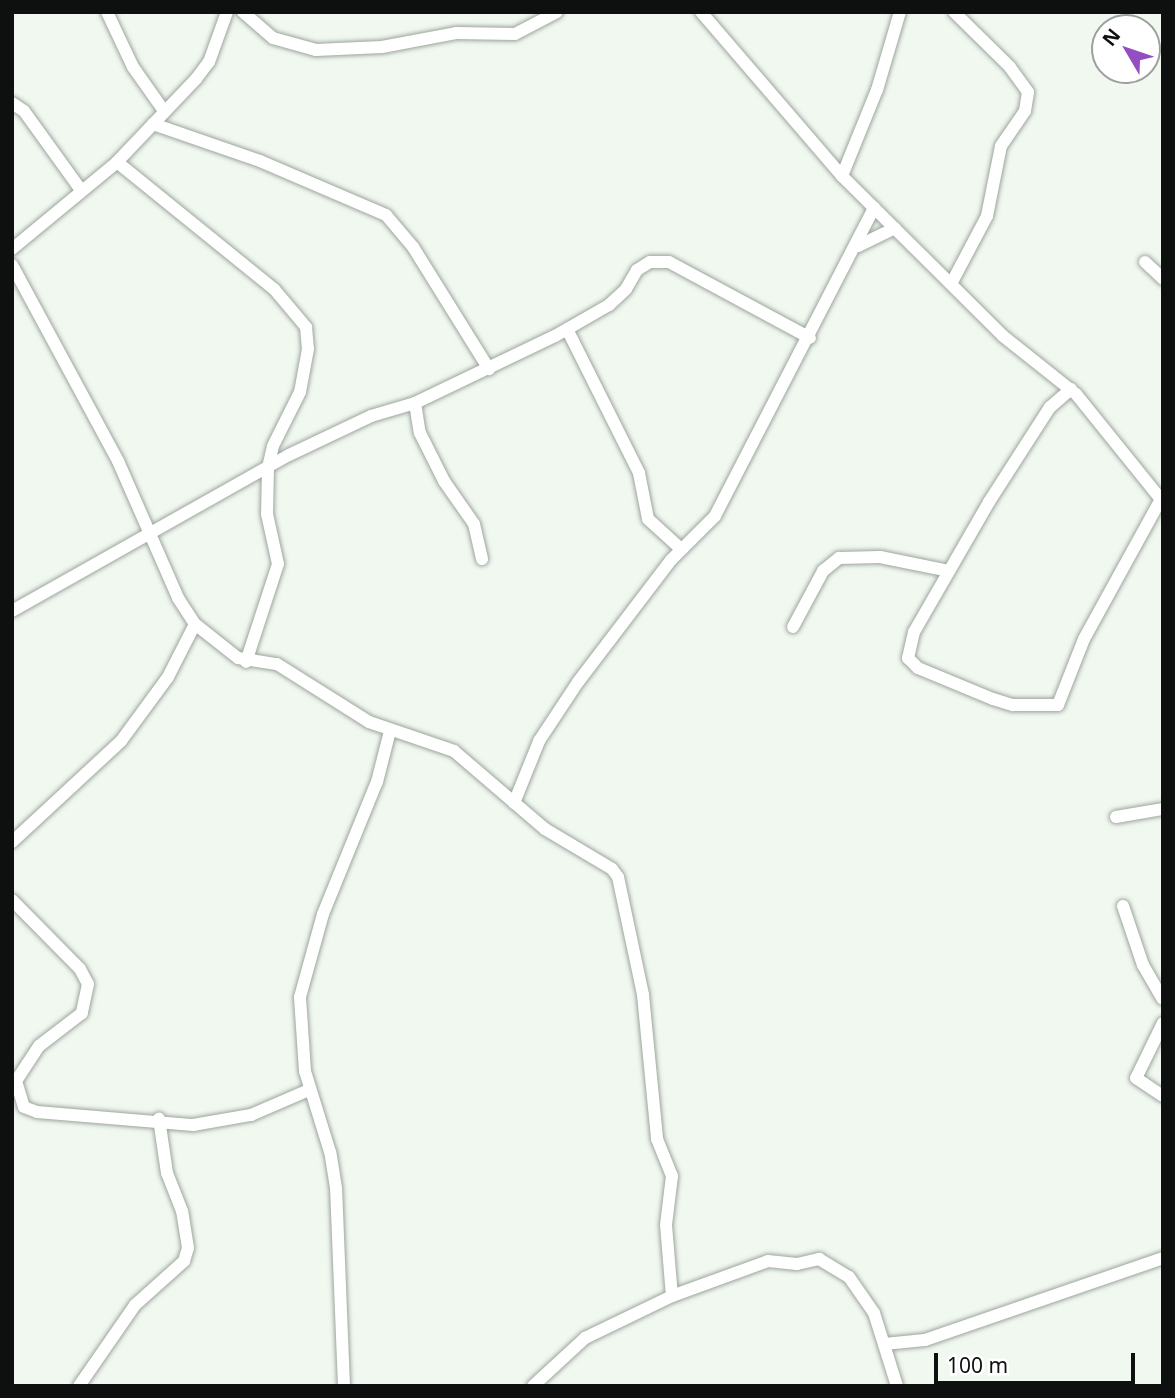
<!DOCTYPE html>
<style>
body{margin:0}
#map{position:relative;width:1175px;height:1398px;overflow:hidden;background:#f0f8f0;font-family:"Noto Sans",sans-serif}
div>[style]{position:absolute}
.roads{filter:drop-shadow(0 0 2px #9da59d) drop-shadow(0 0 2px #9da59d)}
.minor>*{height:12px;margin:-6px;padding:0 6px;transform-origin:6px;border-radius:6px;background:#fff}
span{translate:-50% -50%;white-space:nowrap;text-align:center;line-height:1.15;-webkit-text-stroke:7px #fff;paint-order:stroke}
.frame{position:absolute;inset:0;border:14px solid #0d100e;pointer-events:none}
.north{position:absolute;left:1091px;top:14px;width:70px;height:70px;box-sizing:border-box;background:#fff;border:2px solid #9e9f9f;border-radius:50%;rotate:309deg;font-size:19px;font-weight:700;line-height:28px;text-align:center;color:#0d100e}
.north::after{content:'';display:block;margin:auto;width:24px;height:32px;background:#944ec2;clip-path:polygon(50% 0,100% 100%,50% 72%,0 100%)}
.scale{position:absolute;left:934px;top:1353px;width:201px;height:32px;box-sizing:border-box;border:4px solid #0d100e;border-top:0;padding-left:9px;font-size:21px;line-height:24px;white-space:nowrap;color:#0d100e;-webkit-text-stroke:5px #fff;paint-order:stroke}
</style>
<div id="map">
<div class="roads">
<div class="minor">
<div style="left:107px;top:12px;width:61px;rotate:64.7deg"></div>
<div style="left:133px;top:67px;width:54px;rotate:54.8deg"></div>
<div style="left:243px;top:12px;width:40px;rotate:41deg"></div>
<div style="left:273px;top:38px;width:45px;rotate:15.6deg"></div>
<div style="left:316px;top:50px;width:66px;rotate:-2.6deg"></div>
<div style="left:382px;top:47px;width:75px;rotate:-10.7deg"></div>
<div style="left:456px;top:33px;width:59px;rotate:1deg"></div>
<div style="left:515px;top:34px;width:47px;rotate:-27.6deg"></div>
<div style="left:701px;top:12px;width:216px;rotate:49.3deg"></div>
<div style="left:842px;top:176px;width:227px;rotate:44.8deg"></div>
<div style="left:1003px;top:336px;width:93px;rotate:38.5deg"></div>
<div style="left:1076px;top:394px;width:139px;rotate:51.1deg"></div>
<div style="left:12px;top:103px;width:14px;rotate:34deg"></div>
<div style="left:24px;top:111px;width:97px;rotate:54.2deg"></div>
<div style="left:153px;top:124px;width:113px;rotate:19.1deg"></div>
<div style="left:260px;top:161px;width:137px;rotate:23.2deg"></div>
<div style="left:386px;top:215px;width:42px;rotate:49.8deg"></div>
<div style="left:413px;top:247px;width:144px;rotate:58.1deg"></div>
<div style="left:117px;top:162px;width:202px;rotate:39deg"></div>
<div style="left:274px;top:289px;width:50px;rotate:49.9deg"></div>
<div style="left:306px;top:327px;width:22px;rotate:85deg"></div>
<div style="left:308px;top:349px;width:44px;rotate:100.5deg"></div>
<div style="left:300px;top:392px;width:60px;rotate:116.6deg"></div>
<div style="left:273px;top:446px;width:23px;rotate:103deg"></div>
<div style="left:268px;top:468px;width:46px;rotate:91.2deg"></div>
<div style="left:267px;top:514px;width:51px;rotate:77.6deg"></div>
<div style="left:278px;top:564px;width:103px;rotate:108.1deg"></div>
<div style="left:842px;top:176px;width:93px;rotate:-67.9deg"></div>
<div style="left:877px;top:90px;width:81px;rotate:-73.6deg"></div>
<div style="left:858px;top:246px;width:41px;rotate:-25.9deg"></div>
<div style="left:12px;top:249px;width:136px;rotate:-39.6deg"></div>
<div style="left:117px;top:162px;width:115px;rotate:-46.4deg"></div>
<div style="left:196px;top:79px;width:21px;rotate:-53deg"></div>
<div style="left:209px;top:62px;width:53px;rotate:-70.2deg"></div>
<div style="left:1145px;top:262px;width:25px;rotate:43deg"></div>
<div style="left:12px;top:265px;width:223px;rotate:61.6deg"></div>
<div style="left:118px;top:461px;width:150px;rotate:66.3deg"></div>
<div style="left:178px;top:598px;width:31px;rotate:57deg"></div>
<div style="left:195px;top:624px;width:55px;rotate:38.3deg"></div>
<div style="left:238px;top:658px;width:39px;rotate:9deg"></div>
<div style="left:277px;top:664px;width:109px;rotate:32.2deg"></div>
<div style="left:369px;top:722px;width:90px;rotate:18.8deg"></div>
<div style="left:454px;top:751px;width:120px;rotate:40.6deg"></div>
<div style="left:545px;top:829px;width:78px;rotate:30.8deg"></div>
<div style="left:612px;top:869px;width:10px;rotate:53deg"></div>
<div style="left:618px;top:877px;width:121px;rotate:78deg"></div>
<div style="left:643px;top:995px;width:145px;rotate:84.4deg"></div>
<div style="left:657px;top:1139px;width:40px;rotate:68deg"></div>
<div style="left:672px;top:1176px;width:49px;rotate:97deg"></div>
<div style="left:666px;top:1225px;width:71px;rotate:85.2deg"></div>
<div style="left:951px;top:284px;width:77px;rotate:-62.1deg"></div>
<div style="left:987px;top:216px;width:71px;rotate:-78.7deg"></div>
<div style="left:1001px;top:146px;width:42px;rotate:-55.6deg"></div>
<div style="left:1025px;top:111px;width:19px;rotate:-81deg"></div>
<div style="left:1028px;top:92px;width:31px;rotate:-126deg"></div>
<div style="left:1010px;top:67px;width:78px;rotate:-135.5deg"></div>
<div style="left:567px;top:329px;width:161px;rotate:63.4deg"></div>
<div style="left:639px;top:473px;width:47px;rotate:78.9deg"></div>
<div style="left:648px;top:519px;width:45px;rotate:42.3deg"></div>
<div style="left:1071px;top:389px;width:28px;rotate:139deg"></div>
<div style="left:1050px;top:407px;width:113px;rotate:122.7deg"></div>
<div style="left:989px;top:502px;width:150px;rotate:120deg"></div>
<div style="left:914px;top:632px;width:27px;rotate:103deg"></div>
<div style="left:908px;top:658px;width:14px;rotate:45deg"></div>
<div style="left:918px;top:668px;width:81px;rotate:22.5deg"></div>
<div style="left:993px;top:699px;width:21px;rotate:17deg"></div>
<div style="left:1013px;top:705px;width:45px"></div>
<div style="left:1058px;top:705px;width:71px;rotate:-68.5deg"></div>
<div style="left:1084px;top:639px;width:160px;rotate:-61.2deg"></div>
<div style="left:415px;top:403px;width:30px;rotate:81deg"></div>
<div style="left:420px;top:433px;width:54px;rotate:63.4deg"></div>
<div style="left:444px;top:481px;width:52px;rotate:55.1deg"></div>
<div style="left:474px;top:524px;width:36px;rotate:77deg"></div>
<div style="left:12px;top:611px;width:318px;rotate:-29.4deg"></div>
<div style="left:289px;top:455px;width:91px;rotate:-25.4deg"></div>
<div style="left:371px;top:416px;width:46px;rotate:-16.5deg"></div>
<div style="left:415px;top:403px;width:155px;rotate:-25.6deg"></div>
<div style="left:555px;top:336px;width:62px;rotate:-29.9deg"></div>
<div style="left:609px;top:305px;width:23px;rotate:-43deg"></div>
<div style="left:626px;top:289px;width:22px;rotate:-60deg"></div>
<div style="left:637px;top:270px;width:15px;rotate:-32deg"></div>
<div style="left:650px;top:262px;width:19px"></div>
<div style="left:669px;top:262px;width:160px;rotate:28.3deg"></div>
<div style="left:793px;top:627px;width:64px;rotate:-61.8deg"></div>
<div style="left:823px;top:571px;width:21px;rotate:-39deg"></div>
<div style="left:839px;top:558px;width:41px;rotate:-1.4deg"></div>
<div style="left:880px;top:557px;width:70px;rotate:11.5deg"></div>
<div style="left:514px;top:803px;width:67px;rotate:-68deg"></div>
<div style="left:539px;top:741px;width:71px;rotate:-56.5deg"></div>
<div style="left:578px;top:682px;width:153px;rotate:-52.7deg"></div>
<div style="left:671px;top:560px;width:62px;rotate:-45deg"></div>
<div style="left:715px;top:516px;width:347px;rotate:-62.7deg"></div>
<div style="left:1116px;top:817px;width:48px;rotate:-9.7deg"></div>
<div style="left:12px;top:842px;width:149px;rotate:-42.8deg"></div>
<div style="left:121px;top:741px;width:79px;rotate:-53.7deg"></div>
<div style="left:168px;top:677px;width:59px;rotate:-63deg"></div>
<div style="left:12px;top:900px;width:97px;rotate:45.4deg"></div>
<div style="left:80px;top:969px;width:17px;rotate:62deg"></div>
<div style="left:88px;top:984px;width:30px;rotate:102deg"></div>
<div style="left:82px;top:1013px;width:54px;rotate:142.5deg"></div>
<div style="left:39px;top:1046px;width:42px;rotate:123.3deg"></div>
<div style="left:16px;top:1081px;width:27px;rotate:73deg"></div>
<div style="left:24px;top:1107px;width:14px;rotate:21deg"></div>
<div style="left:37px;top:1112px;width:157px;rotate:4.8deg"></div>
<div style="left:193px;top:1125px;width:59px;rotate:-9.8deg"></div>
<div style="left:251px;top:1115px;width:63px;rotate:-23.3deg"></div>
<div style="left:1123px;top:906px;width:62px;rotate:71.3deg"></div>
<div style="left:1143px;top:965px;width:39px;rotate:60deg"></div>
<div style="left:1163px;top:1023px;width:61px;rotate:116.1deg"></div>
<div style="left:1136px;top:1078px;width:32px;rotate:34deg"></div>
<div style="left:884px;top:1344px;width:41px;rotate:-5.6deg"></div>
<div style="left:925px;top:1340px;width:252px;rotate:-19deg"></div>
<div style="left:79px;top:1386px;width:98px;rotate:-55.3deg"></div>
<div style="left:135px;top:1305px;width:66px;rotate:-41.9deg"></div>
<div style="left:184px;top:1261px;width:14px;rotate:-73deg"></div>
<div style="left:188px;top:1248px;width:37px;rotate:-99deg"></div>
<div style="left:182px;top:1211px;width:41px;rotate:-111.5deg"></div>
<div style="left:167px;top:1173px;width:55px;rotate:-98.4deg"></div>
<div style="left:344px;top:1386px;width:198px;rotate:-92.3deg"></div>
<div style="left:336px;top:1188px;width:36px;rotate:-99deg"></div>
<div style="left:330px;top:1152px;width:85px;rotate:-107.2deg"></div>
<div style="left:305px;top:1071px;width:74px;rotate:-93.9deg"></div>
<div style="left:300px;top:997px;width:86px;rotate:-74.5deg"></div>
<div style="left:323px;top:914px;width:143px;rotate:-67.8deg"></div>
<div style="left:377px;top:782px;width:53px;rotate:-75.7deg"></div>
<div style="left:533px;top:1386px;width:71px;rotate:-42.7deg"></div>
<div style="left:585px;top:1338px;width:97px;rotate:-25.8deg"></div>
<div style="left:672px;top:1296px;width:102px;rotate:-20deg"></div>
<div style="left:768px;top:1261px;width:29px;rotate:6deg"></div>
<div style="left:797px;top:1264px;width:23px;rotate:-13deg"></div>
<div style="left:819px;top:1259px;width:35px;rotate:31deg"></div>
<div style="left:849px;top:1277px;width:44px;rotate:55.2deg"></div>
<div style="left:874px;top:1313px;width:77px;rotate:72.5deg"></div>
</div>
</div>
<div class="frame"></div>
<div class="north">N</div>
<div class="scale">100 m</div>
</div>
